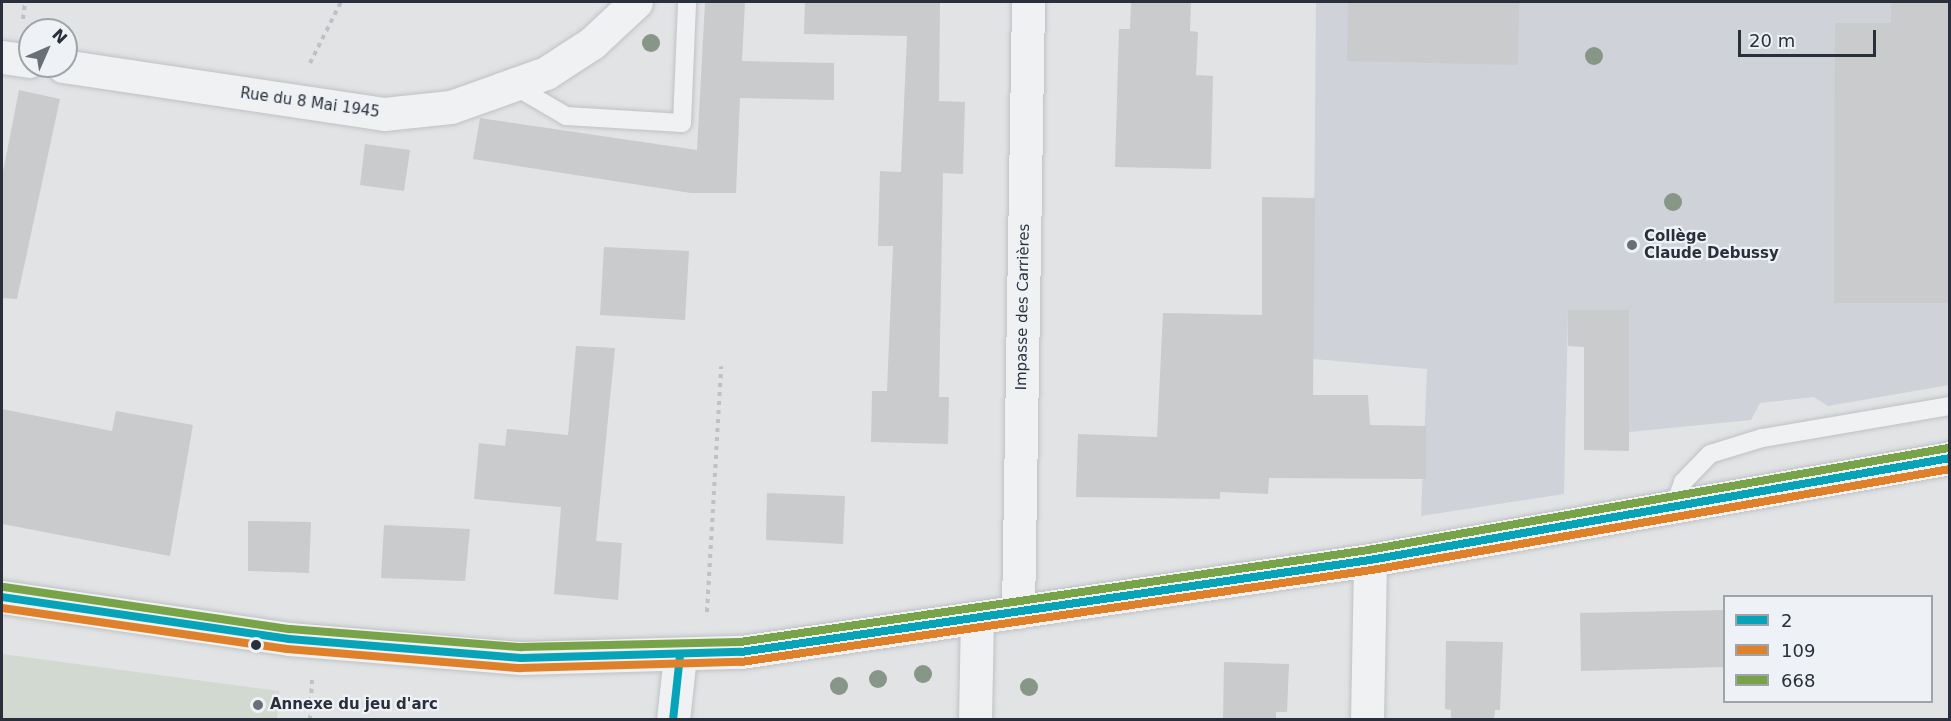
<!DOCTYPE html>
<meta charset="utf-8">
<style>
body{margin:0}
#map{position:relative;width:1951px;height:721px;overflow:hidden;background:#e1e3e5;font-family:"DejaVu Sans",sans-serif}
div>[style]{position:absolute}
.built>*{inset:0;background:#cfd2d8}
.green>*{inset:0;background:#d1d9d1}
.building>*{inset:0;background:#c9cbcd}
.path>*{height:4px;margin-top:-2px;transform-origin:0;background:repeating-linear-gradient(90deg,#bfc1c4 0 4.5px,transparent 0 9px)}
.roads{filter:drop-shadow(0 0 2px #bfc1c3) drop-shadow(0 0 2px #bfc1c3)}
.service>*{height:18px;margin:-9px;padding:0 9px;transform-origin:9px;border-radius:9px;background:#eff1f2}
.minor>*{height:33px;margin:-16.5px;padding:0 16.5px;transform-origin:16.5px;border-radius:16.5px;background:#eff1f2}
.tertiary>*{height:33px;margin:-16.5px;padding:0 16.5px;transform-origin:16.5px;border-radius:16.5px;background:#eff1f2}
.bus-1>*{height:8px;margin:-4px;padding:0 4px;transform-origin:4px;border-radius:4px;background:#07a3b9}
.bus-2>*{height:8px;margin:-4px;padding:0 4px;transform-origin:4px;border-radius:4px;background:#df802a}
.bus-3>*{height:8px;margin:-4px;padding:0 4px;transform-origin:4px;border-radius:4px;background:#79a349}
.trees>*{width:18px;height:18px;margin:-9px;border-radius:50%;background:#879686}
.dots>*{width:16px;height:16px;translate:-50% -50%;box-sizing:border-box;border:3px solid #eef1f5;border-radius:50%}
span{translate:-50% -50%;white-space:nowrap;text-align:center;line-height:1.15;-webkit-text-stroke:4.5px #eef1f5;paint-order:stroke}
.street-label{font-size:15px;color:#29303c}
.poi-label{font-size:15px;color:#29303c;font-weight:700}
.left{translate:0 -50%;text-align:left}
.frame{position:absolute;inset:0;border:3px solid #29303c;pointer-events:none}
.legend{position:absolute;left:1723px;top:595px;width:210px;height:108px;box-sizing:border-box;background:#eef1f5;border:2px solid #9fa4ab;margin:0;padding:8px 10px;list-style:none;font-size:18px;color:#29303c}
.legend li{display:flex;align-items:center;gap:12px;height:30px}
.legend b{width:30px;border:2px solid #9fa4ab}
.north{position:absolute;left:18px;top:18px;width:60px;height:60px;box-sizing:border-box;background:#eef1f5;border:2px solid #9fa4ab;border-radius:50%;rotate:45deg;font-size:16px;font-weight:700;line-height:24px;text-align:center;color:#29303c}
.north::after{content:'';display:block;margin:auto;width:21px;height:27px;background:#696f77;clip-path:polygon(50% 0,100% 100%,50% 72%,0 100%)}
.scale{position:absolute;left:1738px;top:30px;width:138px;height:27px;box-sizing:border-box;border:3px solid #29303c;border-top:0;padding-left:8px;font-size:18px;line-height:21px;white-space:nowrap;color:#29303c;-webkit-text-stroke:4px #eef1f5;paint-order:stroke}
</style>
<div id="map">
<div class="built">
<div style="clip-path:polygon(1316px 2px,1949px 2px,1949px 385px,1828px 406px,1814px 397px,1760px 403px,1751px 420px,1629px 432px,1568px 311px,1564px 494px,1421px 516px,1427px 369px,1313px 359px)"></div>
</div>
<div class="green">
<div style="clip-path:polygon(2px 654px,279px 691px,277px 719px,2px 719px)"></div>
</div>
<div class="building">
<div style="clip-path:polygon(705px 2px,745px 2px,742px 61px,834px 63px,834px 100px,740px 98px,736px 193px,691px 193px,473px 159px,480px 118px,697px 150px)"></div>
<div style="clip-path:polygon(805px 2px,940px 2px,939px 101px,965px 102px,963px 174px,943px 173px,939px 397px,949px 397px,948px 444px,871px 442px,872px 391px,887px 391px,893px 246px,878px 246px,880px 171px,901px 172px,907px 36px,804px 34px)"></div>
<div style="clip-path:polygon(1131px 2px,1191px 2px,1190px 31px,1198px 32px,1196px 75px,1213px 76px,1211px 169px,1115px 167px,1119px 29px,1130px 29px)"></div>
<div style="clip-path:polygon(1348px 2px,1519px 2px,1518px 65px,1347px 61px)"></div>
<div style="clip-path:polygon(1891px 2px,1950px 2px,1950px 303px,1834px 303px,1835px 23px,1891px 23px)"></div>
<div style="clip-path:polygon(19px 90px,60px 99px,17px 299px,2px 298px,2px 177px)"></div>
<div style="clip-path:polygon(365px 144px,410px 150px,404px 191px,360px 185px)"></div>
<div style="clip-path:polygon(1262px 197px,1315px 198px,1313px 395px,1368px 395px,1370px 425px,1426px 426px,1426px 479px,1269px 478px,1268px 494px,1220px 492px,1220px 499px,1076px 497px,1078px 434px,1157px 437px,1163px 313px,1262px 315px)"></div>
<div style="clip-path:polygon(604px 247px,689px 251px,685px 320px,600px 315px)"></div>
<div style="clip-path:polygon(1568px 310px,1629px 310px,1629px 451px,1584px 450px,1584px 347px,1568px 346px)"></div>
<div style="clip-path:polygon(576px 346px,615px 348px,596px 541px,622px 543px,618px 600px,554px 594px,561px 507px,474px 499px,479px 443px,505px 446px,507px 429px,568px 435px)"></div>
<div style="clip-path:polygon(2px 409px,112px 431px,116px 411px,193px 425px,170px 556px,2px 524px)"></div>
<div style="clip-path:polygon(767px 493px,845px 496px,843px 544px,766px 540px)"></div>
<div style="clip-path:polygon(248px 521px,311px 522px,309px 573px,248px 571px)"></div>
<div style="clip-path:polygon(384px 525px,470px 529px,465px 581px,381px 578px)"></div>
<div style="clip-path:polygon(1725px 610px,1725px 667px,1581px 671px,1580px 613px)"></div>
<div style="clip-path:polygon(1446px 641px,1503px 642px,1500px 710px,1495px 710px,1494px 720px,1451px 720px,1451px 710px,1445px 709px)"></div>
<div style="clip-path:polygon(1224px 662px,1289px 664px,1287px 712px,1276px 712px,1276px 720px,1223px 720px)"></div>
</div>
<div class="path">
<div style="left:23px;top:19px;width:17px;rotate:-83deg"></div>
<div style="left:310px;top:63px;width:68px;rotate:-63.1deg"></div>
<div style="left:707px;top:612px;width:246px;rotate:-86.7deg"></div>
<div style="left:310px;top:720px;width:40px;rotate:-87.1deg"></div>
</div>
<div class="roads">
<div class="service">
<div style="left:513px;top:85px;width:61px;rotate:30.3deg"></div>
<div style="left:566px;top:116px;width:116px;rotate:3.5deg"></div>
<div style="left:682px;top:123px;width:121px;rotate:-87.6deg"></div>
<div style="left:1674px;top:507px;width:27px;rotate:-70deg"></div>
<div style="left:1683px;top:482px;width:39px;rotate:-46deg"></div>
<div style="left:1710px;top:454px;width:54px;rotate:-17.1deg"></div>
<div style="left:1762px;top:438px;width:191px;rotate:-9.7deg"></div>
</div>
<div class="minor">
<div style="left:2px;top:57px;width:28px;rotate:8deg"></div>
<div style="left:63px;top:66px;width:325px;rotate:8.5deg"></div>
<div style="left:384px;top:114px;width:67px;rotate:-6deg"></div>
<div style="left:451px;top:107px;width:101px;rotate:-19.7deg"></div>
<div style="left:546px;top:73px;width:55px;rotate:-33.1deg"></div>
<div style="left:592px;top:43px;width:60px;rotate:-43deg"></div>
<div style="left:1018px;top:612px;width:610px;rotate:-89.06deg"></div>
<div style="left:673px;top:720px;width:64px;rotate:-83.8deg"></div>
<div style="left:975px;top:720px;width:102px;rotate:-88.9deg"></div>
<div style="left:1367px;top:720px;width:160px;rotate:-88.9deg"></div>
</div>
<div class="tertiary">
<div style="left:2px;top:597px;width:290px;rotate:8.3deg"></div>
<div style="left:289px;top:639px;width:233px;rotate:4.7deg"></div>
<div style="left:521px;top:658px;width:220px;rotate:-1.6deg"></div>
<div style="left:741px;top:652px;width:636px;rotate:-8.32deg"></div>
<div style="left:1370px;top:560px;width:589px;rotate:-9.97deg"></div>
</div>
</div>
<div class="bus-1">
<div style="left:2px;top:597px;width:290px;rotate:8.3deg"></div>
<div style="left:289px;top:639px;width:233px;rotate:4.7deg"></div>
<div style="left:521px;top:658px;width:220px;rotate:-1.6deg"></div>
<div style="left:741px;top:652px;width:636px;rotate:-8.32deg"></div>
<div style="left:1370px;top:560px;width:589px;rotate:-9.97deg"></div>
<div style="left:673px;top:720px;width:64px;rotate:-83.8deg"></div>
</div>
<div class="bus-2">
<div style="left:2px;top:608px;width:288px;rotate:8.2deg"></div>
<div style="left:287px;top:649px;width:234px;rotate:4.7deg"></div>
<div style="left:520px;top:668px;width:221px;rotate:-1.6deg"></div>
<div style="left:741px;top:662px;width:638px;rotate:-8.3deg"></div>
<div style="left:1372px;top:570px;width:587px;rotate:-9.91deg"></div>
</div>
<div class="bus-3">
<div style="left:4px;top:587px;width:289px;rotate:8.4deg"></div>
<div style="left:290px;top:629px;width:232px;rotate:4.5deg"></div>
<div style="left:521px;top:647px;width:219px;rotate:-1.3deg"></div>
<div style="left:740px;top:642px;width:635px;rotate:-8.33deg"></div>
<div style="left:1368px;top:550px;width:589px;rotate:-9.97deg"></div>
</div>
<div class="trees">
<div style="left:651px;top:43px"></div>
<div style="left:1594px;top:56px"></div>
<div style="left:1673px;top:202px"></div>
<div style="left:923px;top:674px"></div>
<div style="left:878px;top:679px"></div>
<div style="left:839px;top:686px"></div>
<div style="left:1029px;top:687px"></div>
</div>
<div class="dots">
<div style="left:1632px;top:245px;background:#696f77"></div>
<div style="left:256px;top:645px;background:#29303c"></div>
<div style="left:258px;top:705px;background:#696f77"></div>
</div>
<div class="street-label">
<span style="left:310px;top:103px;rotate:8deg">Rue du 8 Mai 1945</span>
<span style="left:1023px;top:307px;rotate:-89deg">Impasse des Carrières</span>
</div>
<div class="poi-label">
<span class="left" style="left:1644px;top:245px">Collège<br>Claude Debussy</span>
<span class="left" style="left:270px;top:705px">Annexe du jeu d'arc</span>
</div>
<div class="frame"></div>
<ul class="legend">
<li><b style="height:8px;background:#07a3b9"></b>2</li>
<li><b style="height:8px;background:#df802a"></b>109</li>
<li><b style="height:8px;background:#79a349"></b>668</li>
</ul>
<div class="north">N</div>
<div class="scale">20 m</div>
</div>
